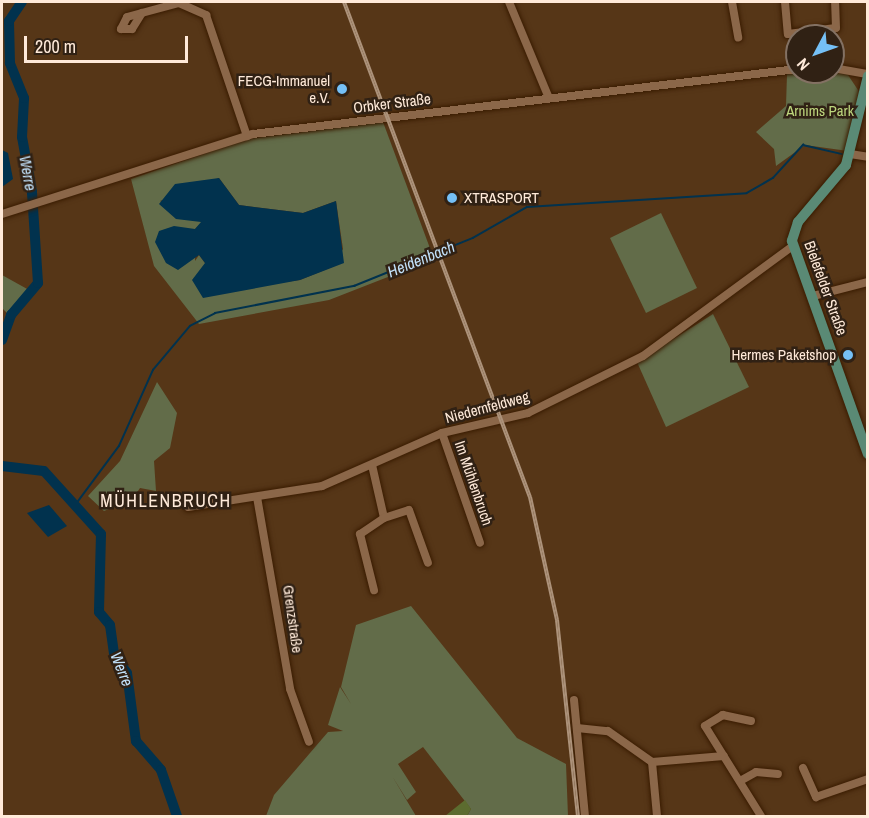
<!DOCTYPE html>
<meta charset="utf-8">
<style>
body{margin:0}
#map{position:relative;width:869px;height:818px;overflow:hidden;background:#563617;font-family:"Archivo Narrow",sans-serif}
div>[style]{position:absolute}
.green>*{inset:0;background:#626c49}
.forest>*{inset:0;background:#5c6c2f}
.water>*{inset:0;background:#01324e}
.stream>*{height:1.5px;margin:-0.75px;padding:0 0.75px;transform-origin:0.75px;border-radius:0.75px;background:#01324e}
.river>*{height:10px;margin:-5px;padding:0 5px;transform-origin:5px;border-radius:5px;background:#01324e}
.roads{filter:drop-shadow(0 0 2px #3a1c00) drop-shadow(0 0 2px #3a1c00)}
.minor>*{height:8px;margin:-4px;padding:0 4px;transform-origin:4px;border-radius:4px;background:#8b6749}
.major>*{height:10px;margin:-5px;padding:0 5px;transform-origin:5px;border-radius:5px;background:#5a8a75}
.rail>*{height:4px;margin-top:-2px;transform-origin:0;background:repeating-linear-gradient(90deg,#302114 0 4.5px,#ac927a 0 9px);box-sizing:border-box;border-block:2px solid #ac927a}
.dots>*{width:16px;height:16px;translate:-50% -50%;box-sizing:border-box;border:3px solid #302114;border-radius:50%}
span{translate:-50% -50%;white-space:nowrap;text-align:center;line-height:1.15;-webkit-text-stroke:5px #302114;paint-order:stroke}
.poi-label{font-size:15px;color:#ffead9}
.right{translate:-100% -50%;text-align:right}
.left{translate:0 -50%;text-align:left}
.street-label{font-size:15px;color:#ffead9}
.park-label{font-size:15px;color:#bdd67d}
.water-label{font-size:16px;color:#c1e0f9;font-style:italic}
.quarter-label{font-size:18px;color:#ffead9;letter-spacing:1.5px}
.frame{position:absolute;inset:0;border:3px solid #ffead9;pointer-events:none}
.north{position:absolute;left:785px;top:24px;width:60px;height:60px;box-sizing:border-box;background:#302114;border:2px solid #837163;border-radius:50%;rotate:229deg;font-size:16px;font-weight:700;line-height:24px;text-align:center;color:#ffead9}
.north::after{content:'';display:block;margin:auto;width:21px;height:27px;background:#75c0f6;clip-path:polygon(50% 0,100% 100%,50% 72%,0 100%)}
.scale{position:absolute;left:24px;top:36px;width:164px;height:27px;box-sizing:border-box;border:3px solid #ffead9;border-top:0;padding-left:8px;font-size:18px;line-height:21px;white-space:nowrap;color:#ffead9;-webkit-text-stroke:4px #302114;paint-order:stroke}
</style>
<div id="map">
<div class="green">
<div style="clip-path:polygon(846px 72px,860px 93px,848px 151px,805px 145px,776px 166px,774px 149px,756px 132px,786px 106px,787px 74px)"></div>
<div style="clip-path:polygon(evenodd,383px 122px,434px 259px,329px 300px,199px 324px,154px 266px,131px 179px,247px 139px,383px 122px,219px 178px,239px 205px,303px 213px,336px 201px,343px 249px,332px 267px,300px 280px,212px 292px,205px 263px,199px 255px,195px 261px,195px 229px,202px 222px,160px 201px,219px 178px)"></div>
<div style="clip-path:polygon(661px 213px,697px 288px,646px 313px,610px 238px)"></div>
<div style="clip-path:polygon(2px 275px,29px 290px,7px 313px,2px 308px)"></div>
<div style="clip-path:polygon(713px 314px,749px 387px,666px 427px,637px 362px)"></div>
<div style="clip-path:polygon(157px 382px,177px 413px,170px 448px,154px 461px,156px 491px,140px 488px,132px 500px,104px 511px,88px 496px,120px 461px)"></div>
<div style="clip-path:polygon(411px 606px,517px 738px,566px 764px,568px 816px,467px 816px,471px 809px,423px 747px,398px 764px,416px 792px,407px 800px,392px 776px,416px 816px,266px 816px,274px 795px,328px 732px,343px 731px,328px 725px,340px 687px,351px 704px,341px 687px,356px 625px)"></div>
</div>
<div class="forest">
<div style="clip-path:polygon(465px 800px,471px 809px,467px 816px,445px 816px)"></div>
</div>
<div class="water">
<div style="clip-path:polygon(2px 150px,8px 153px,13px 179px,2px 187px)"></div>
<div style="clip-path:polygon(219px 178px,239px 205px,303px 213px,336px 201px,344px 263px,300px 280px,203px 298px,192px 280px,205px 263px,199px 255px,178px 270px,166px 263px,155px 242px,159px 231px,174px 226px,195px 229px,201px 222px,176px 219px,159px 204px,175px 184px)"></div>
<div style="clip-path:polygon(49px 505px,67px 526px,48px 537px,27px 513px)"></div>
</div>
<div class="stream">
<div style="left:76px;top:504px;width:72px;rotate:-53.4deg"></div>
<div style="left:119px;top:446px;width:83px;rotate:-65.9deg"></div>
<div style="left:153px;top:370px;width:57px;rotate:-49.9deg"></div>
<div style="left:190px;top:326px;width:28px;rotate:-27deg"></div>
<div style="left:215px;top:313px;width:142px;rotate:-11deg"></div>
<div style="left:354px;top:286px;width:128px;rotate:-22deg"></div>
<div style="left:473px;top:238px;width:62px;rotate:-29.9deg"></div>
<div style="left:527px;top:207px;width:220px;rotate:-3.6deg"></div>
<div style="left:747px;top:193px;width:30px;rotate:-30deg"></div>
<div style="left:773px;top:178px;width:45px;rotate:-47.7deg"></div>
<div style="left:803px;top:145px;width:40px;rotate:13deg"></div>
</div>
<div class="river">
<div style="left:2px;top:340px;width:27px;rotate:-70deg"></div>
<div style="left:11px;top:315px;width:42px;rotate:-49.8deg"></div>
<div style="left:38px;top:283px;width:91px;rotate:-93.8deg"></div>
<div style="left:32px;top:192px;width:56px;rotate:-100.3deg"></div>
<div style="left:22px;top:137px;width:39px;rotate:-87deg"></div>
<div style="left:24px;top:98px;width:38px;rotate:-112deg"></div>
<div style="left:10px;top:63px;width:42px;rotate:-91.4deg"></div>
<div style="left:9px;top:21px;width:23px;rotate:-56deg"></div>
<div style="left:2px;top:466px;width:42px;rotate:6.8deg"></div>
<div style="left:44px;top:471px;width:85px;rotate:47.9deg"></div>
<div style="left:101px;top:534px;width:78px;rotate:91.5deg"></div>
<div style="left:99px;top:612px;width:17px;rotate:50deg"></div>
<div style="left:110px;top:625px;width:29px;rotate:82deg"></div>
<div style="left:114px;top:654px;width:23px;rotate:56deg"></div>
<div style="left:127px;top:673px;width:69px;rotate:82.5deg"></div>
<div style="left:136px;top:741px;width:38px;rotate:49deg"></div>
<div style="left:161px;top:770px;width:49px;rotate:70.8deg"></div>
</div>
<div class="roads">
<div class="minor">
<div style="left:509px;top:2px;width:104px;rotate:67.4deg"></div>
<div style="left:732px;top:2px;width:36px;rotate:80deg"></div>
<div style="left:785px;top:2px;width:32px;rotate:85deg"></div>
<div style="left:788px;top:34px;width:48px;rotate:-7.1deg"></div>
<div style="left:836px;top:28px;width:26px;rotate:-92deg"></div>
<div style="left:142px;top:13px;width:19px;rotate:122deg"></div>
<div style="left:132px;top:29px;width:11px;rotate:180deg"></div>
<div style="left:121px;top:29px;width:13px;rotate:-63deg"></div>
<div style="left:127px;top:17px;width:54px;rotate:-15.1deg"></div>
<div style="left:179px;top:3px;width:30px;rotate:24deg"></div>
<div style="left:206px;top:15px;width:128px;rotate:71.3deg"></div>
<div style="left:833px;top:68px;width:36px;rotate:10deg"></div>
<div style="left:850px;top:154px;width:18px;rotate:9deg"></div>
<div style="left:2px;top:214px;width:263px;rotate:-17.7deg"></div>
<div style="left:253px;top:134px;width:548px;rotate:-6.81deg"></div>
<div style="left:813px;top:296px;width:57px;rotate:-14.3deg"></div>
<div style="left:442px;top:433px;width:116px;rotate:70.9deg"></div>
<div style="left:372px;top:465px;width:54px;rotate:77.2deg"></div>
<div style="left:384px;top:518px;width:29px;rotate:146deg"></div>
<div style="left:360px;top:534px;width:58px;rotate:76deg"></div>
<div style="left:257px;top:497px;width:195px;rotate:80.2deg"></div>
<div style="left:290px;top:689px;width:56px;rotate:70.3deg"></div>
<div style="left:188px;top:507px;width:136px;rotate:-8.9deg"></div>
<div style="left:322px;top:486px;width:131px;rotate:-23.8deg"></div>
<div style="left:442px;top:433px;width:88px;rotate:-13.1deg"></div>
<div style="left:528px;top:413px;width:128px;rotate:-26.4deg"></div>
<div style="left:643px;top:356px;width:186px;rotate:-36.3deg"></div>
<div style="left:384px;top:518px;width:26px;rotate:-18deg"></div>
<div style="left:409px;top:510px;width:56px;rotate:70.3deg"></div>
<div style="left:574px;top:700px;width:117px;rotate:84.6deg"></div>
<div style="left:751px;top:721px;width:29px;rotate:-168deg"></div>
<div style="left:723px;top:715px;width:21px;rotate:149deg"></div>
<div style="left:705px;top:726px;width:106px;rotate:58.1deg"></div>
<div style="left:577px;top:728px;width:31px;rotate:6deg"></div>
<div style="left:608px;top:731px;width:54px;rotate:35.2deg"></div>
<div style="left:652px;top:762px;width:72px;rotate:-4.8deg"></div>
<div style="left:652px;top:762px;width:54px;rotate:84.7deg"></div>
<div style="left:803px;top:768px;width:32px;rotate:66deg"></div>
<div style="left:816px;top:797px;width:55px;rotate:-19.1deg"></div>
<div style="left:740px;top:781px;width:18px;rotate:-29deg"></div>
<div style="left:756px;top:772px;width:22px;rotate:5deg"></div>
</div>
<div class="major">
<div style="left:868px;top:76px;width:92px;rotate:103.9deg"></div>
<div style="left:846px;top:165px;width:75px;rotate:130.1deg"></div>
<div style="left:798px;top:222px;width:20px;rotate:108deg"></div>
<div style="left:792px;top:241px;width:226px;rotate:70.4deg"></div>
</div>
</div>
<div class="rail">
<div style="left:344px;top:2px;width:529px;rotate:69.41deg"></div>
<div style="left:530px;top:497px;width:126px;rotate:77.6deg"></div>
<div style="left:557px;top:620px;width:197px;rotate:83.9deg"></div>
</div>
<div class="dots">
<div style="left:342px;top:89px;background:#75c0f6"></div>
<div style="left:452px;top:198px;background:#75c0f6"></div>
<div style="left:848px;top:355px;background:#75c0f6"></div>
</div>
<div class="poi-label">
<span class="right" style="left:330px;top:89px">FECG-Immanuel<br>e.V.</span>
<span class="left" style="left:464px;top:198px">XTRASPORT</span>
<span class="right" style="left:836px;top:355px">Hermes Paketshop</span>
</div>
<div class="street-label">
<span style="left:392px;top:103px;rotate:-7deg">Orbker Straße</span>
<span style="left:826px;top:288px;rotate:70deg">Bielefelder Straße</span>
<span style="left:487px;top:407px;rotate:-15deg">Niedernfeldweg</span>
<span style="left:474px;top:483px;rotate:71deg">Im Mühlenbruch</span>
<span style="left:293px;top:619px;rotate:82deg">Grenzstraße</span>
</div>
<div class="park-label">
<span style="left:820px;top:111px">Arnims Park</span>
</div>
<div class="water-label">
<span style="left:28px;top:173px;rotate:80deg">Werre</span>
<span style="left:421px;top:259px;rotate:-22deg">Heidenbach</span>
<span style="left:122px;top:669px;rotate:68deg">Werre</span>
</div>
<div class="quarter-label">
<span style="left:166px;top:501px">MÜHLENBRUCH</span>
</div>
<div class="frame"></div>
<div class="north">N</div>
<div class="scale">200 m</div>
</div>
